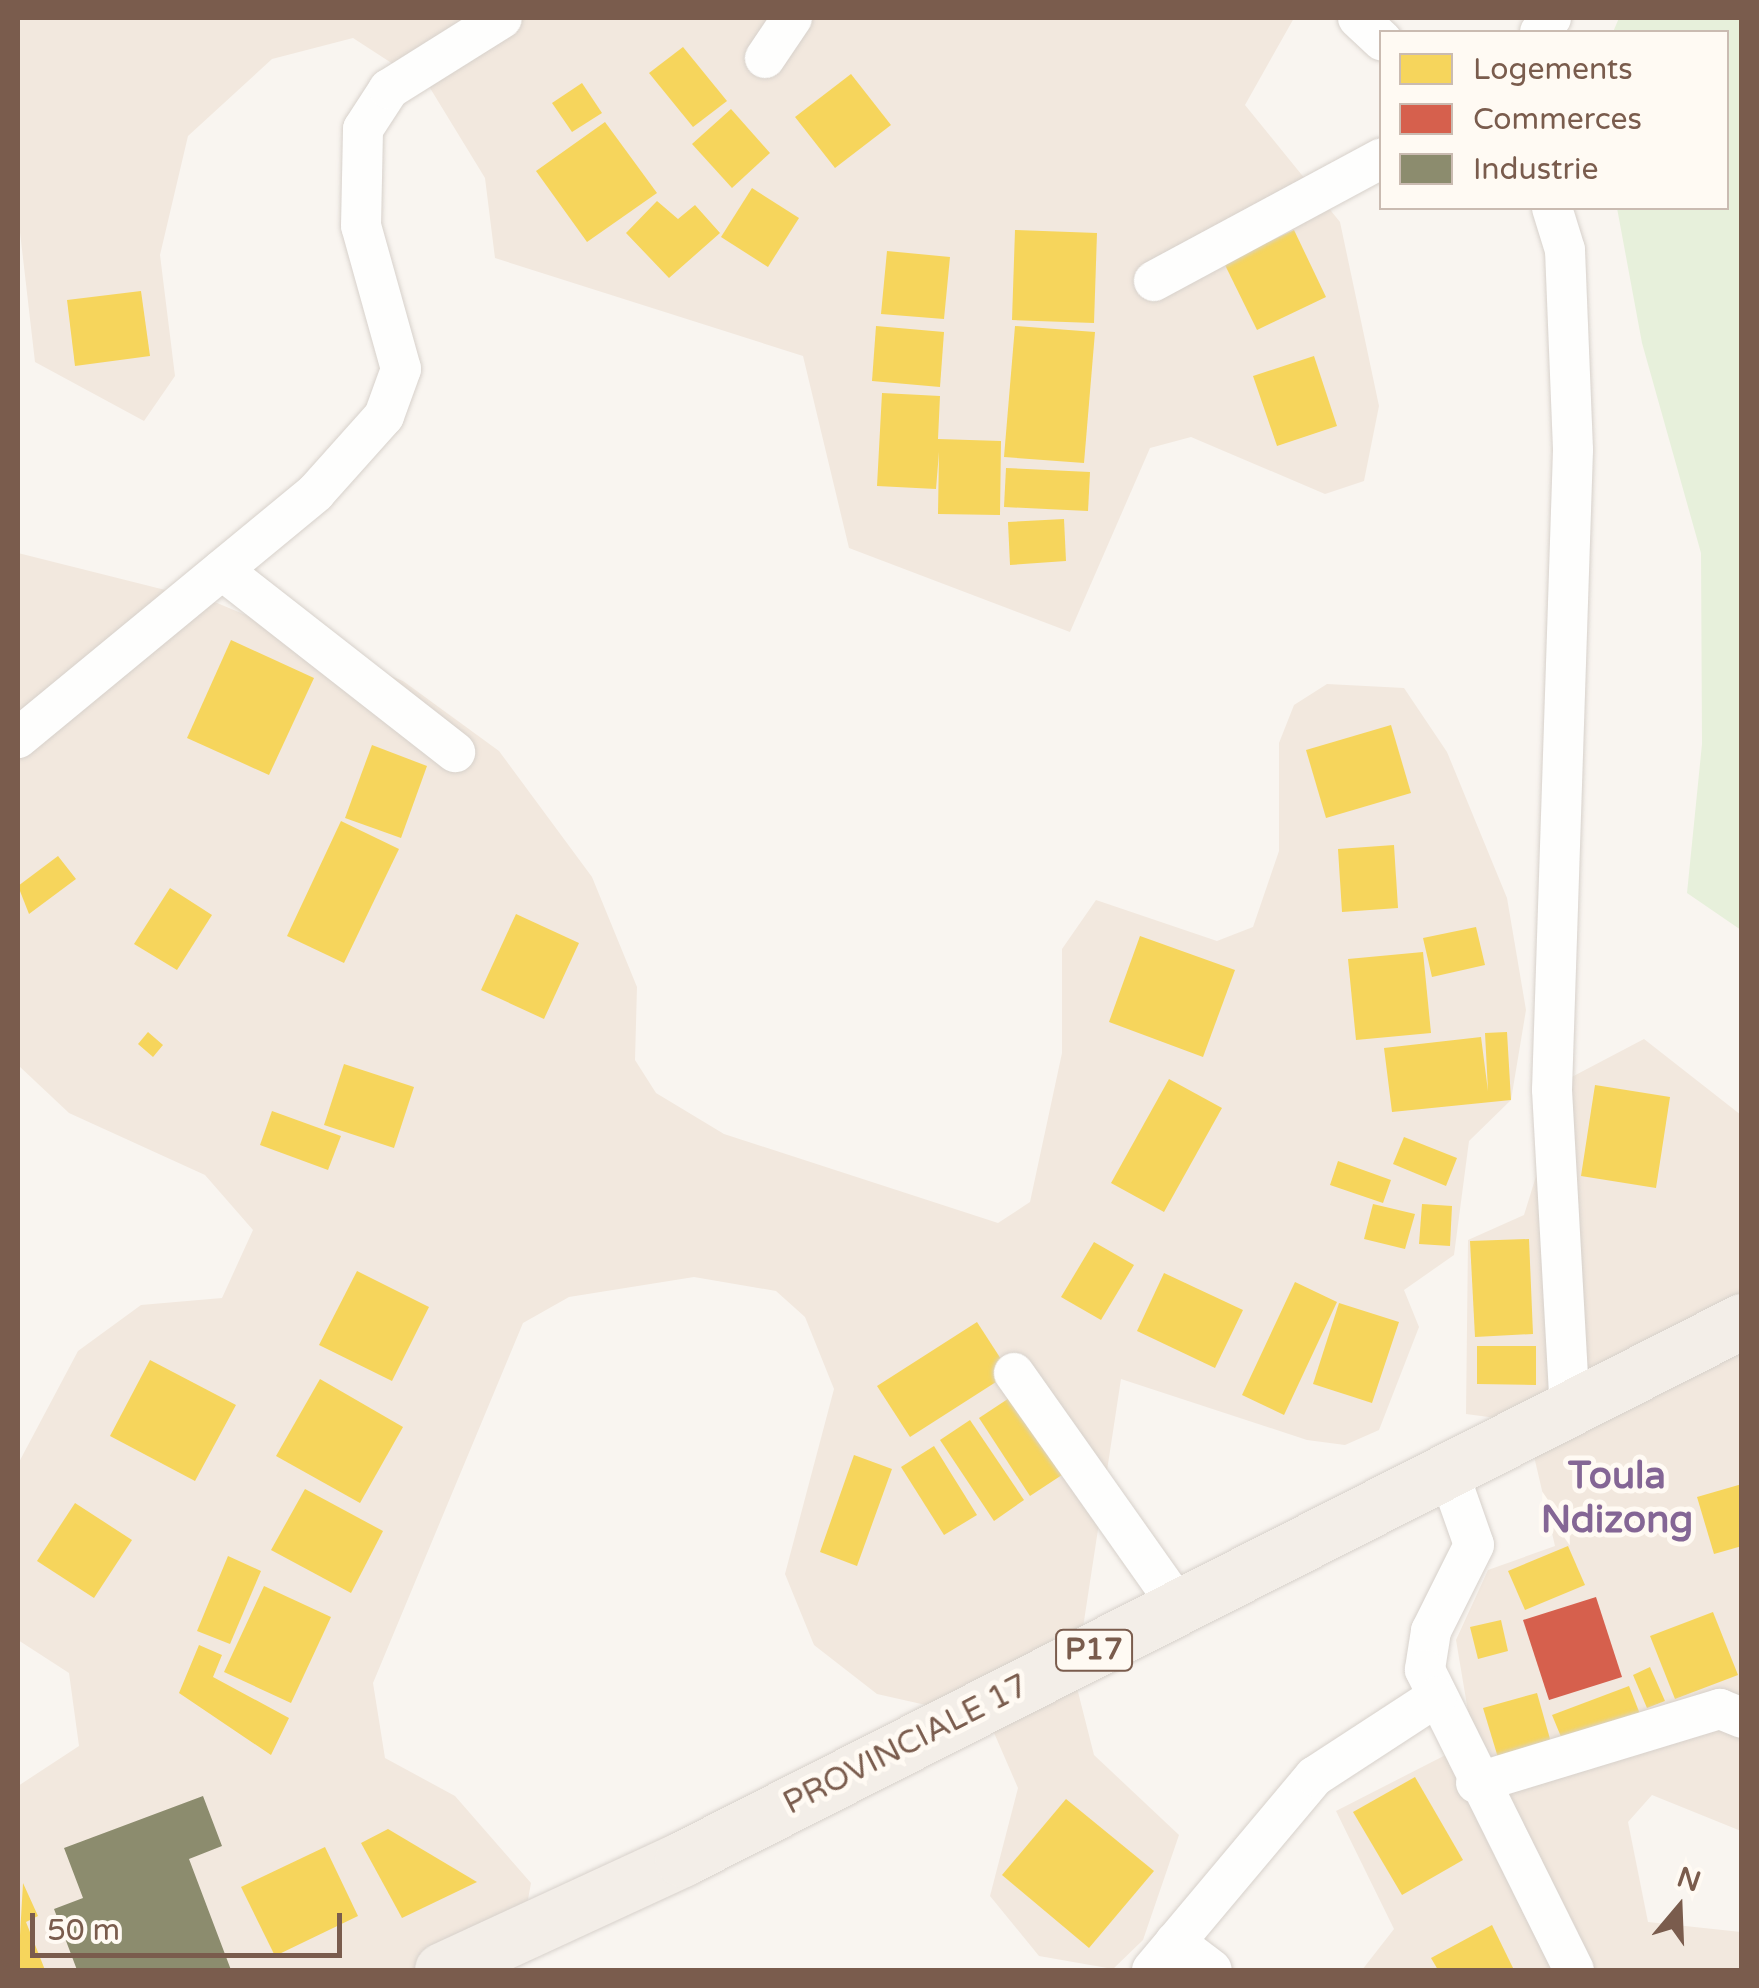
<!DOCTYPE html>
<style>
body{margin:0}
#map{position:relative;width:1759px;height:1988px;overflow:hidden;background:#f9f5f0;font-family:"Varela Round",sans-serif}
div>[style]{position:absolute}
.residential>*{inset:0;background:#f2e8de}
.green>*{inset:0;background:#e7f0db}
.homes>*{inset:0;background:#f6d55c}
.shops>*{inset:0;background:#d6604d}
.industry>*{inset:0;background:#8c8c6e}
.roads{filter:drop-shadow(0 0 2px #d7d1cb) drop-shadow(0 0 2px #d7d1cb)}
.minor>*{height:40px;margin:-20px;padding:0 20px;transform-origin:20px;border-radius:20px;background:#fefefd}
.primary>*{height:55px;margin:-27.5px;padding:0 27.5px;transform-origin:27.5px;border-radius:27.5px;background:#f3eee8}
span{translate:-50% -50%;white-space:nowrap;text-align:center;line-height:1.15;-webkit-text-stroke:10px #fffaf3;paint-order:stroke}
.shield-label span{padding:2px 8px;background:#fffaf3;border:2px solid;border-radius:8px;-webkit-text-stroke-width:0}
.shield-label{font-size:30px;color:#7a5c4d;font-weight:700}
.street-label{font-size:32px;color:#7a5c4d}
.quarter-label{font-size:38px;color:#846695;font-weight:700}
.frame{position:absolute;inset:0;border:20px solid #7a5c4d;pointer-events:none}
.legend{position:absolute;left:1379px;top:30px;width:350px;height:180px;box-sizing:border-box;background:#fffaf3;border:2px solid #cabbb1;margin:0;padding:12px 18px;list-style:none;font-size:30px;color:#7a5c4d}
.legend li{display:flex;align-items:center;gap:20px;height:50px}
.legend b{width:50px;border:2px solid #cabbb1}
.north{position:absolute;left:1629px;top:1858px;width:100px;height:100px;-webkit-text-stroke:8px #fffaf3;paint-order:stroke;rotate:19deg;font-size:28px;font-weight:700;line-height:40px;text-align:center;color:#7a5c4d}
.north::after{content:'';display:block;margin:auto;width:35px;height:45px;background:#7a5c4d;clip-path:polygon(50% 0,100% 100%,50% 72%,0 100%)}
.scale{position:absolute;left:30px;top:1913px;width:312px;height:45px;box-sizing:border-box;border:5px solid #7a5c4d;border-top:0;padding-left:12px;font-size:30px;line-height:35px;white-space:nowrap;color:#7a5c4d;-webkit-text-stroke:8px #fffaf3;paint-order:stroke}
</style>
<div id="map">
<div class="residential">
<div style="clip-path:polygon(18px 18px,1294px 18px,1245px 105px,1340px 222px,1379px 406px,1364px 481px,1325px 494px,1191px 437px,1150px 448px,1070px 632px,849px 548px,803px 356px,495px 258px,485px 178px,430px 88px,353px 38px,272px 59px,188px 136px,160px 255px,175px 376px,144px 421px,35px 362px,18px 215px)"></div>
<div style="clip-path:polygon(18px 553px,217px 603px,403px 681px,499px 751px,592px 877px,637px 987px,635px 1060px,656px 1093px,724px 1134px,998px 1223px,1030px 1202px,1062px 1053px,1062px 949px,1096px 900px,1217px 941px,1253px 927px,1279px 851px,1279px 743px,1294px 705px,1327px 684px,1404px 688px,1447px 752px,1507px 898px,1526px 1010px,1511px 1100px,1469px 1141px,1454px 1255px,1404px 1290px,1419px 1327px,1379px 1430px,1345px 1445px,1307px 1440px,1121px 1379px,1075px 1680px,1094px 1755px,1179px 1835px,1143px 1940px,1113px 1969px,1039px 1956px,990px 1896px,1018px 1788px,988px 1719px,877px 1694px,814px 1645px,785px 1574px,834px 1389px,805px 1317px,776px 1291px,694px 1277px,569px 1297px,523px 1323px,373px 1683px,385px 1758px,455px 1796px,531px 1883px,515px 1970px,18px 1970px,18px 1786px,79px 1746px,69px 1673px,18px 1640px,18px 1464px,78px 1351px,141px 1305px,222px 1298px,253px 1230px,205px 1175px,69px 1113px,18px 1065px)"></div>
<div style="clip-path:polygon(1644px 1039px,1741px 1115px,1741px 1831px,1652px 1795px,1628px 1822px,1648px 1922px,1741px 1932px,1741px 1970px,1362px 1970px,1394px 1929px,1336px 1811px,1473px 1741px,1456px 1640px,1488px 1570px,1555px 1546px,1526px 1422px,1466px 1414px,1468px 1240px,1524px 1215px,1566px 1080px)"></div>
</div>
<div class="green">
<div style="clip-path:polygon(1619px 18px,1741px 18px,1741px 930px,1687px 893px,1702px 744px,1701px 553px,1642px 343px,1617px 208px,1726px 208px,1726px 32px,1613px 32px)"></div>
</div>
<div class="homes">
<div style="clip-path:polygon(683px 47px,727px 101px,693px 127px,649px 73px)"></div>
<div style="clip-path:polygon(851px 74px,891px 125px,835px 168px,795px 117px)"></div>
<div style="clip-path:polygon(582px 83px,602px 113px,572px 132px,552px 103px)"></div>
<div style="clip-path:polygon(731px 109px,770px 153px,732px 188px,692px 144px)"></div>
<div style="clip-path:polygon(605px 122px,657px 193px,587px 242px,536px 171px)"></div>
<div style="clip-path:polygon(752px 188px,799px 218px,768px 267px,721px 237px)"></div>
<div style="clip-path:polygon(657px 201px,678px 219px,695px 205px,720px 233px,669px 278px,626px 233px)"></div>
<div style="clip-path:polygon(1015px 230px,1097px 233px,1094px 323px,1012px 320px)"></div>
<div style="clip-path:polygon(1294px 230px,1326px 297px,1257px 330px,1224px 263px)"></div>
<div style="clip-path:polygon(887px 251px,950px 257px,944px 319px,881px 314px)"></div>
<div style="clip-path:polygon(141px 291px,150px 356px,75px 366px,67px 300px)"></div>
<div style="clip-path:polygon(876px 326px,944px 332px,940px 387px,872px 381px)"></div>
<div style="clip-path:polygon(1015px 326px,1095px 332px,1084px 463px,1004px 457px)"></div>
<div style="clip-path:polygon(1314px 356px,1337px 426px,1277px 446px,1253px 376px)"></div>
<div style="clip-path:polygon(882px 393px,940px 396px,938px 439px,1001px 441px,1000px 515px,938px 514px,939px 452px,936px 489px,877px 486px)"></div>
<div style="clip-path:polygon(1006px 468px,1090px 472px,1088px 511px,1004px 507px)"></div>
<div style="clip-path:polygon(1064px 519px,1066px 561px,1010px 565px,1008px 522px)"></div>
<div style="clip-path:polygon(231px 640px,314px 678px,269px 775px,187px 738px)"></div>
<div style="clip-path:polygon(1391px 725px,1411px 793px,1326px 818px,1306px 750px)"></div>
<div style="clip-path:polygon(372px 745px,427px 766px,401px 838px,345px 818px)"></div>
<div style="clip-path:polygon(341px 821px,399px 849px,344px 963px,287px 936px)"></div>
<div style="clip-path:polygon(1394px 845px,1398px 908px,1342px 912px,1338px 849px)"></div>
<div style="clip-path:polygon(58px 856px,76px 879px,29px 914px,18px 886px)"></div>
<div style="clip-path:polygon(170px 888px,212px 915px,177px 970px,134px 944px)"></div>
<div style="clip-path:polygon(516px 914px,579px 943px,544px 1019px,481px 990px)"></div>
<div style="clip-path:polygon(1476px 927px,1485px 965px,1432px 977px,1423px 938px)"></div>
<div style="clip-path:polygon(1140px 936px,1235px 970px,1203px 1057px,1109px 1022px)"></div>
<div style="clip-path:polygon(1423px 952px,1431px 1033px,1356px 1040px,1348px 959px)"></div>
<div style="clip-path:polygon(148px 1032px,163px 1045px,153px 1057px,138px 1044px)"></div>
<div style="clip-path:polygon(1507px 1032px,1511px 1100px,1392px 1112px,1384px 1048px,1481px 1037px,1488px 1091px,1485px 1033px)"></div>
<div style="clip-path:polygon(344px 1064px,414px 1087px,394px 1148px,324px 1125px)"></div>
<div style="clip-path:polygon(1169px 1079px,1222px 1108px,1164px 1212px,1111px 1183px)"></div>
<div style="clip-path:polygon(1595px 1085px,1670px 1097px,1656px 1188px,1581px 1176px)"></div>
<div style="clip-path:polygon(272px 1111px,341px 1136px,328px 1170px,260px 1145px)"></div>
<div style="clip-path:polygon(1404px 1137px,1457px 1158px,1446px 1186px,1393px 1164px)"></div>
<div style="clip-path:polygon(1338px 1161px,1391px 1180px,1383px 1203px,1330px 1185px)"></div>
<div style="clip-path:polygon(1373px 1204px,1415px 1214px,1405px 1249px,1364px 1239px)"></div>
<div style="clip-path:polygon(1422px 1204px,1452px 1206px,1450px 1246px,1419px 1244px)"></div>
<div style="clip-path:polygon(1529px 1239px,1533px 1334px,1475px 1337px,1470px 1241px)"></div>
<div style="clip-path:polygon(1094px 1242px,1134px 1265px,1101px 1320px,1061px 1297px)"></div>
<div style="clip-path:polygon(357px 1271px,429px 1307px,392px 1381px,319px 1345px)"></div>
<div style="clip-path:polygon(1164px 1273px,1243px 1310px,1215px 1368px,1137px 1331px)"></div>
<div style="clip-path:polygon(1295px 1282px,1337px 1302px,1284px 1415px,1242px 1395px)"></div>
<div style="clip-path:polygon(1339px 1303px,1399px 1322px,1372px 1403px,1313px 1384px)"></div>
<div style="clip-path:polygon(977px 1322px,1010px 1373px,910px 1437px,877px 1386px)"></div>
<div style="clip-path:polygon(1477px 1346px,1536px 1346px,1536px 1385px,1477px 1384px)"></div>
<div style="clip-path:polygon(150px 1360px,236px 1405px,195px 1481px,110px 1436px)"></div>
<div style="clip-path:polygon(320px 1379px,403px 1427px,360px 1503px,276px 1456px)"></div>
<div style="clip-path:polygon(1020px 1391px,1071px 1469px,1030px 1496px,979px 1418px)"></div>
<div style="clip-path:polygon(970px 1420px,1024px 1500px,994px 1521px,940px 1440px)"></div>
<div style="clip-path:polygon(934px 1446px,977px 1515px,944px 1535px,901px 1467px)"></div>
<div style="clip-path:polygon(854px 1455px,892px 1469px,857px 1566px,820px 1552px)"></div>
<div style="clip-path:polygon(1742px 1484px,1742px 1546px,1714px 1554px,1697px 1497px)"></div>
<div style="clip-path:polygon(305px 1489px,383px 1531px,351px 1593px,271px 1550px)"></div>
<div style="clip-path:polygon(75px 1503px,132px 1540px,94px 1598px,37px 1561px)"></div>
<div style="clip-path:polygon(1568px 1546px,1585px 1585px,1525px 1610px,1508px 1571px)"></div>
<div style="clip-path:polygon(228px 1556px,261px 1571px,230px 1644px,197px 1631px)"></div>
<div style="clip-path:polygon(264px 1586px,331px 1617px,291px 1703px,224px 1672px)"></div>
<div style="clip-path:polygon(1713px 1612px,1738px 1675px,1675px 1699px,1650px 1636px)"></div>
<div style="clip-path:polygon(1501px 1620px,1508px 1651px,1478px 1659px,1470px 1627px)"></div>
<div style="clip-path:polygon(199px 1645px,222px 1655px,213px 1677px,289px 1718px,271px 1755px,179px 1693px)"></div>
<div style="clip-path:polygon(1650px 1667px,1665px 1701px,1647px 1708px,1633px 1675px)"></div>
<div style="clip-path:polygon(1629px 1686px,1640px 1714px,1564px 1744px,1552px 1715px)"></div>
<div style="clip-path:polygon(1537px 1693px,1552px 1746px,1499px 1761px,1483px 1708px)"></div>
<div style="clip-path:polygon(1415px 1777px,1463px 1860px,1402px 1895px,1353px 1812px)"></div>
<div style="clip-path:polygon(1066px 1799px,1154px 1871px,1089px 1948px,1002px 1875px)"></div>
<div style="clip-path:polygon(388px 1829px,477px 1882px,402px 1918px,361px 1843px)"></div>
<div style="clip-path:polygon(325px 1847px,358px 1916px,275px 1956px,241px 1887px)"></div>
<div style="clip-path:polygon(23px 1883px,38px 1916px,26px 1922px,45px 1970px,18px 1970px)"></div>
<div style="clip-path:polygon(1492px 1925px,1514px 1970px,1438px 1970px,1431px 1958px)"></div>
</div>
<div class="shops">
<div style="clip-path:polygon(1596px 1597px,1622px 1677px,1549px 1700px,1523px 1620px)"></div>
</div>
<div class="industry">
<div style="clip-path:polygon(203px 1796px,222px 1846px,189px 1859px,231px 1970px,77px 1970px,54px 1909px,83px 1898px,64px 1848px)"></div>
</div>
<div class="roads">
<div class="minor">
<div style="left:1358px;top:18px;width:33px;rotate:43deg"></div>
<div style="left:1540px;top:32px;width:18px;rotate:-52deg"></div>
<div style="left:765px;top:58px;width:48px;rotate:-56deg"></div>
<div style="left:1552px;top:208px;width:44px;rotate:72.8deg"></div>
<div style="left:1565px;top:250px;width:200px;rotate:87.7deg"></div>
<div style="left:1573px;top:450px;width:640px;rotate:91.88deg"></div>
<div style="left:1552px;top:1090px;width:320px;rotate:86.8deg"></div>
<div style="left:1154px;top:281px;width:259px;rotate:-28.3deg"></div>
<div style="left:222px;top:570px;width:296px;rotate:38deg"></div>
<div style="left:18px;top:738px;width:386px;rotate:-39.5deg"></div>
<div style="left:316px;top:492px;width:102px;rotate:-48.2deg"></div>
<div style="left:384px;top:416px;width:50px;rotate:-70.1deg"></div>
<div style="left:401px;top:369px;width:148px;rotate:-105.6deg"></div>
<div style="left:361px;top:226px;width:97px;rotate:-88.8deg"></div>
<div style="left:363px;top:129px;width:48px;rotate:-57deg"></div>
<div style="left:389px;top:89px;width:133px;rotate:-32.1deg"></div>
<div style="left:1014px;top:1373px;width:286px;rotate:54.8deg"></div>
<div style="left:1448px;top:1471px;width:78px;rotate:70.6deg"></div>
<div style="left:1474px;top:1545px;width:96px;rotate:116.6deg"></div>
<div style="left:1431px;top:1631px;width:39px;rotate:99deg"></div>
<div style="left:1425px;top:1670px;width:335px;rotate:63.6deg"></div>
<div style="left:1476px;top:1783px;width:255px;rotate:-16.9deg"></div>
<div style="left:1720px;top:1709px;width:24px;rotate:22deg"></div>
<div style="left:1175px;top:1942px;width:46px;rotate:37.1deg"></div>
<div style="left:1152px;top:1970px;width:253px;rotate:-50deg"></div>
<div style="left:1315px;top:1776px;width:145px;rotate:-33.1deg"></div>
</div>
<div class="primary">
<div style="left:442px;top:1970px;width:264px;rotate:-24.8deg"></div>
<div style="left:682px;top:1859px;width:1189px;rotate:-26.91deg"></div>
</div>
</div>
<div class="shield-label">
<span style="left:1094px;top:1650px">P17</span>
</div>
<div class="street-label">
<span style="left:906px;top:1745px;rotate:-27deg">PROVINCIALE 17</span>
</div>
<div class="quarter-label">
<span style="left:1617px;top:1499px">Toula<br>Ndizong</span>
</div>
<div class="frame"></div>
<ul class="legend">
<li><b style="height:28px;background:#f6d55c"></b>Logements</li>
<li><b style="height:28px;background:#d6604d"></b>Commerces</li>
<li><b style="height:28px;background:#8c8c6e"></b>Industrie</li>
</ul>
<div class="north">N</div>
<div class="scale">50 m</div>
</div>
